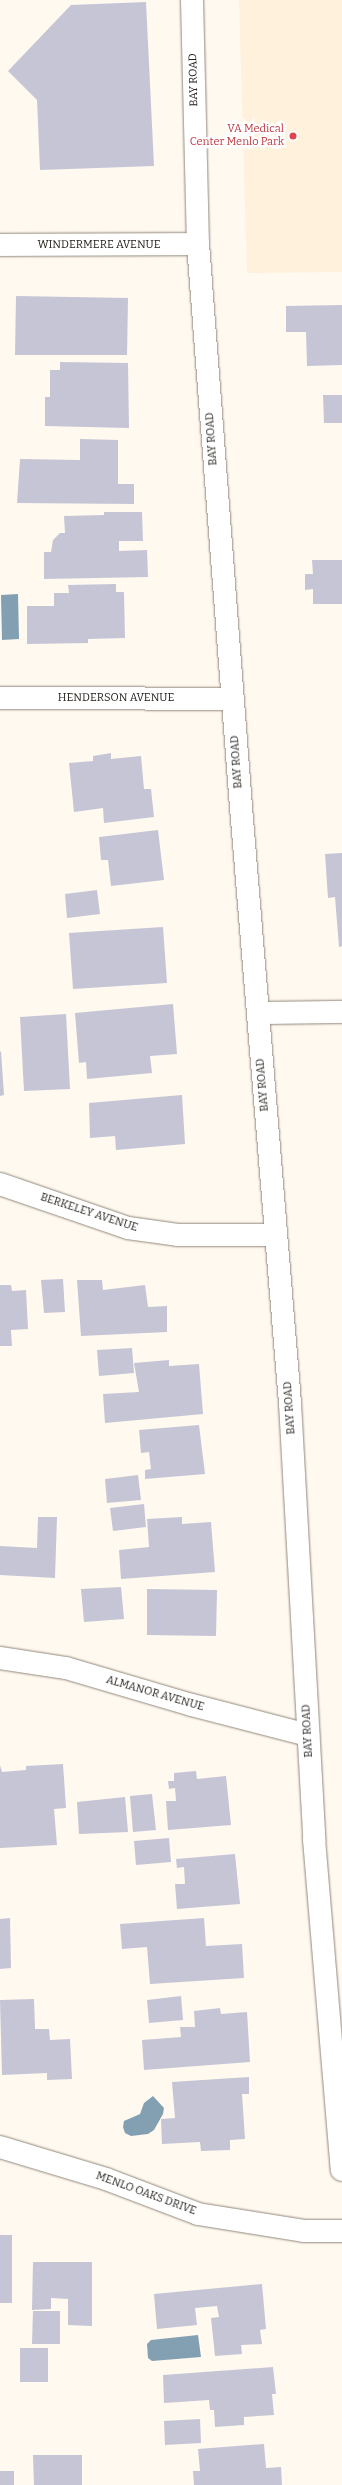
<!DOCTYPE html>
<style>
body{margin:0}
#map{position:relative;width:342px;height:2485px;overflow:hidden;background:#fff9f0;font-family:Bitter,serif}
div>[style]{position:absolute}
.built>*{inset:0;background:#fff1db}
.water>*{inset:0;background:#83a0b3}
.building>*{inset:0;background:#c5c5d6}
.roads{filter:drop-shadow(0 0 1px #91887a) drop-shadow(0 0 1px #91887a)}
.minor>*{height:22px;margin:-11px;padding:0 11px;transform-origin:11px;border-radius:11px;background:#fff}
.tertiary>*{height:22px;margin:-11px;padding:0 11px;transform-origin:11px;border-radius:11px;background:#fff}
.dots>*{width:11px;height:11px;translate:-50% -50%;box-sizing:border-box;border:2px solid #fff;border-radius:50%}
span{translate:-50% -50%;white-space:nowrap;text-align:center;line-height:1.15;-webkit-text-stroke:4px #fff;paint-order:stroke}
.street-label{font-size:11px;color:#24201b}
.health-label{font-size:11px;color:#be3a42}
.right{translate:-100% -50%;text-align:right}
</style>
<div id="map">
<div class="built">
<div style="clip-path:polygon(239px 0,342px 0,342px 272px,247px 273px)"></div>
</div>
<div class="water">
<div style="clip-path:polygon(18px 594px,19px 639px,2px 640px,1px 595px)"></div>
<div style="clip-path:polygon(153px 2096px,164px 2108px,163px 2114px,154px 2130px,148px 2134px,131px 2136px,125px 2133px,123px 2127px,124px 2121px,140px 2114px,144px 2103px)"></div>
<div style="clip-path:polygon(198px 2335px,201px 2357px,152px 2361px,148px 2358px,147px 2344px,151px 2340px)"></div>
</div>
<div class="building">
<div style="clip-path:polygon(146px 2px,154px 166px,40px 170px,37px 100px,8px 71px,71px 5px)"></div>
<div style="clip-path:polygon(16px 296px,128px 298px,127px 355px,15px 355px)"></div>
<div style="clip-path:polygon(342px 305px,342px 365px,307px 366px,306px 332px,286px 332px,286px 306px)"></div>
<div style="clip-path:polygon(60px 362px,128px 363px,129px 428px,45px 426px,45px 397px,50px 397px,50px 370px,60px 370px)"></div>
<div style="clip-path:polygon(323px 395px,342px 395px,342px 423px,324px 423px)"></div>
<div style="clip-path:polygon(80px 439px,118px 440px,118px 484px,134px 484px,134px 504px,17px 503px,20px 459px,80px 460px)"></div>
<div style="clip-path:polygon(104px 512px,142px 512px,143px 541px,119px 541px,119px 551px,147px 550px,148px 577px,44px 579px,44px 552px,51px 552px,53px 540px,60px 533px,65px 533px,64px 516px,104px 515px)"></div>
<div style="clip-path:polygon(312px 560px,342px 560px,342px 604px,313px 604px,313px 589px,305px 590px,305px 574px,313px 574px)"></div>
<div style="clip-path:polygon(116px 584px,116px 592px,124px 592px,125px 638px,88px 639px,88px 643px,27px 644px,27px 606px,54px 606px,54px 593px,69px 593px,68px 585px)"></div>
<div style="clip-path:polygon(111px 753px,111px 759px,141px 756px,144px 789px,151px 789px,154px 817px,104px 823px,103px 808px,74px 812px,69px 763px,93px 761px,93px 756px)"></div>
<div style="clip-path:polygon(158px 830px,164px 880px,111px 886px,108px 860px,101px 860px,99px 837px)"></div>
<div style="clip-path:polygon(342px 853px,342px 946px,339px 947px,335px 897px,328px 898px,325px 854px)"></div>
<div style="clip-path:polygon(97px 890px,100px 914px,67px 918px,65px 894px)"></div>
<div style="clip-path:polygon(163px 927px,167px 983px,73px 989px,69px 933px)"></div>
<div style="clip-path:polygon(173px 1004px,177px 1054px,150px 1056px,152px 1073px,87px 1079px,86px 1062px,79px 1063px,75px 1013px)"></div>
<div style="clip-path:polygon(66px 1014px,70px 1089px,24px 1091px,20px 1017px)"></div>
<div style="clip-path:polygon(1px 1051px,4px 1095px,0 1096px,0 1052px)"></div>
<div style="clip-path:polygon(182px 1095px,185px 1144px,116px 1150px,115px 1136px,90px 1138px,89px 1103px)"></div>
<div style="clip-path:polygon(63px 1279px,65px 1312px,44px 1313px,41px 1280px)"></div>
<div style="clip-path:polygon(77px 1280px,102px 1280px,103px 1290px,145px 1285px,148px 1307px,167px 1306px,167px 1332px,81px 1336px)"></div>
<div style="clip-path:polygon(0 1285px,11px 1285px,12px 1291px,26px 1290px,28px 1329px,11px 1330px,12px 1346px,0 1346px)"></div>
<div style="clip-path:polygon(132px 1348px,134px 1373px,99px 1376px,97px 1350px)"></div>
<div style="clip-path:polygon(169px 1360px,169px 1366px,199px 1364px,203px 1414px,105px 1423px,103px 1394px,139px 1392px,134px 1363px)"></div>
<div style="clip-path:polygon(199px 1425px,205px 1474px,145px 1479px,145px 1470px,151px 1469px,149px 1452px,141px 1453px,139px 1430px)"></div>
<div style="clip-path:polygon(138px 1475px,141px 1500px,107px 1503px,105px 1479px)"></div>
<div style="clip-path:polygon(144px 1504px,146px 1527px,113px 1531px,110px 1508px)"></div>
<div style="clip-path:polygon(38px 1517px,57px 1517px,55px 1578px,0 1575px,0 1546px,37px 1548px)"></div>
<div style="clip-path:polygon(182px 1517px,182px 1524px,211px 1522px,215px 1572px,121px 1579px,119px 1550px,149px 1547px,147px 1519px)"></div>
<div style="clip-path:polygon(121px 1587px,124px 1619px,84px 1622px,81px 1589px)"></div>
<div style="clip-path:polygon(147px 1589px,217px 1590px,216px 1636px,147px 1635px)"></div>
<div style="clip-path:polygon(63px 1764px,66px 1808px,54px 1809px,57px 1845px,0 1848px,0 1765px,2px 1772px,26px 1770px,26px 1766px)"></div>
<div style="clip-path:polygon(196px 1771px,197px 1779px,226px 1776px,231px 1825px,168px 1830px,166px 1801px,176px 1801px,175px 1788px,169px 1789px,168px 1781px,174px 1781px,174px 1773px)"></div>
<div style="clip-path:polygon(152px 1794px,156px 1830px,133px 1832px,130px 1796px)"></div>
<div style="clip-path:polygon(125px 1797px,128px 1832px,79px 1834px,77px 1802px)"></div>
<div style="clip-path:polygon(169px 1838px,171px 1862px,136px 1865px,134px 1841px)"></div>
<div style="clip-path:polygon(235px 1854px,240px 1904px,177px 1909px,175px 1884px,185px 1884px,184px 1867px,177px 1868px,176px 1859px)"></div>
<div style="clip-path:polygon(10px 1918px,11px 1968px,0 1969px,0 1919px)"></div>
<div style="clip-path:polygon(204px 1918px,206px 1946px,242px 1944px,244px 1978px,150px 1984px,147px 1947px,122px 1949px,120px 1924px)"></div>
<div style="clip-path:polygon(181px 1996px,183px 2020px,149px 2023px,147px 2000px)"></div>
<div style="clip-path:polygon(34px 1999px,35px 2029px,49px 2029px,50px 2040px,70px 2039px,72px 2079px,47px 2080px,47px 2073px,2px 2075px,0 2000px)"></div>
<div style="clip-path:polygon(220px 2008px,221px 2014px,247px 2012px,250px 2062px,144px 2070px,142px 2040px,181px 2037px,180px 2027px,195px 2027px,194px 2011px)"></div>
<div style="clip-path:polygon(249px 2077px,249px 2094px,242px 2094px,245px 2139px,230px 2140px,230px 2150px,201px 2151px,200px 2142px,162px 2144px,161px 2119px,175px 2118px,172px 2082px)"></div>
<div style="clip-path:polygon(0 2235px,12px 2235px,12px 2303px,0 2303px)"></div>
<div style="clip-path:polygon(33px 2262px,92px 2262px,92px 2326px,68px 2325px,68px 2299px,51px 2298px,51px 2309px,32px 2310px)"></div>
<div style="clip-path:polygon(262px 2284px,266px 2329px,260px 2330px,262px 2344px,241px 2345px,242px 2354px,215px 2356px,211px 2318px,219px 2317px,217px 2306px,195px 2308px,197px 2325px,157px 2329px,154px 2294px)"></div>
<div style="clip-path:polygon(33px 2311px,60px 2311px,60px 2344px,32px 2344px)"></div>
<div style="clip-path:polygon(20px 2348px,48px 2348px,48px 2382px,20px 2382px)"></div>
<div style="clip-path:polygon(273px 2367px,276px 2394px,272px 2394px,274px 2415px,244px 2417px,244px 2425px,215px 2427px,214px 2410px,210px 2410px,209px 2400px,164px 2403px,163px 2375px)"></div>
<div style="clip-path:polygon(200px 2419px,201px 2443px,165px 2445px,164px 2421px)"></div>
<div style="clip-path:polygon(264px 2444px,266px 2468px,281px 2467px,282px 2485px,194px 2485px,193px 2471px,200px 2471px,198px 2449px)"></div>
<div style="clip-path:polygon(33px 2455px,82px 2455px,82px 2485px,34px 2485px)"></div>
<div style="clip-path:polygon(0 2471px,14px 2471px,14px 2485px,0 2485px)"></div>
</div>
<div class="roads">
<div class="minor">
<div style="left:0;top:245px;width:198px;rotate:-0.3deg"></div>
<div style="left:0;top:698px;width:232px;rotate:0.2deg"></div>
<div style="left:258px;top:1013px;width:84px;rotate:-0.7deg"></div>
<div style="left:0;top:1184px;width:135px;rotate:19deg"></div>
<div style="left:128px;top:1228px;width:50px;rotate:8deg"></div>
<div style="left:178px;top:1235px;width:98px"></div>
<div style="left:0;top:1658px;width:67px;rotate:8.6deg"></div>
<div style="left:66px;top:1668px;width:131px;rotate:16.4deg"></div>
<div style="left:192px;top:1705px;width:120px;rotate:14.5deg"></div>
<div style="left:0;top:2147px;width:111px;rotate:16.8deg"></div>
<div style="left:106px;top:2179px;width:98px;rotate:20.8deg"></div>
<div style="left:198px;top:2214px;width:107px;rotate:9.1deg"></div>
<div style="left:304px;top:2231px;width:38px"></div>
</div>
<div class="tertiary">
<div style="left:192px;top:0;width:244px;rotate:88.6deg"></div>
<div style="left:198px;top:244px;width:565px;rotate:85.63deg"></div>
<div style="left:241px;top:807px;width:598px;rotate:85.3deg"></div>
<div style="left:290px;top:1403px;width:437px;rotate:86.8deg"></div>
<div style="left:314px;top:1839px;width:332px;rotate:85.2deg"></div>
</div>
</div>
<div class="dots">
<div style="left:293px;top:136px;background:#e0444e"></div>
</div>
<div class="street-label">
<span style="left:194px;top:80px;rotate:-91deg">BAY ROAD</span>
<span style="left:99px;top:245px">WINDERMERE AVENUE</span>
<span style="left:212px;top:439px;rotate:-94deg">BAY ROAD</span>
<span style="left:116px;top:698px">HENDERSON AVENUE</span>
<span style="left:237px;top:762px;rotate:-94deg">BAY ROAD</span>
<span style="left:263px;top:1085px;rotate:-95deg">BAY ROAD</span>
<span style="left:89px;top:1213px;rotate:18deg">BERKELEY AVENUE</span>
<span style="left:290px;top:1408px;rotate:-94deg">BAY ROAD</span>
<span style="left:155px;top:1694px;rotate:16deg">ALMANOR AVENUE</span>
<span style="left:308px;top:1731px;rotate:-93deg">BAY ROAD</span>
<span style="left:146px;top:2194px;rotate:20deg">MENLO OAKS DRIVE</span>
</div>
<div class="health-label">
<span class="right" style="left:284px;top:136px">VA Medical<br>Center Menlo Park</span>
</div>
</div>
